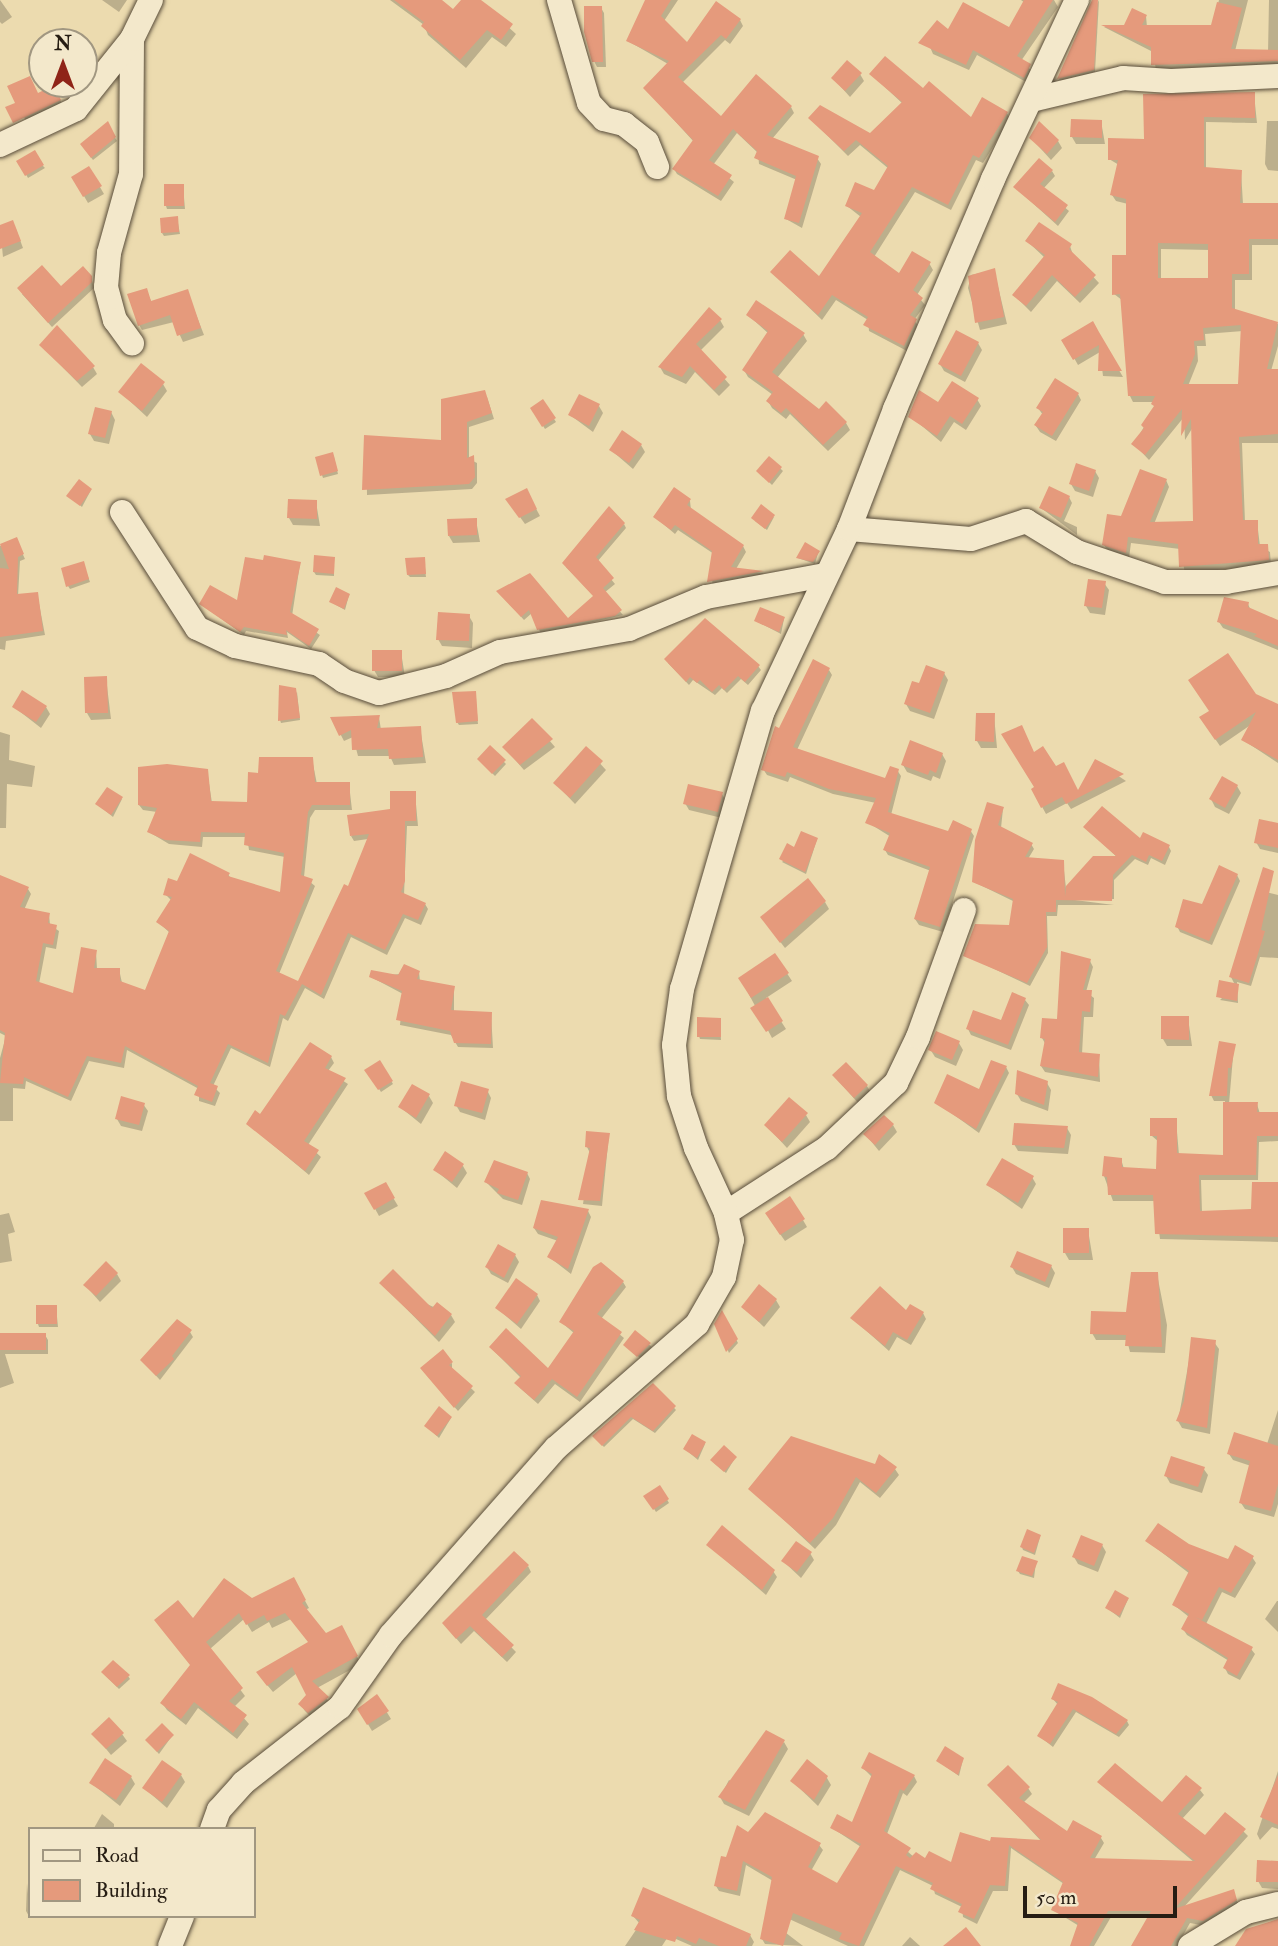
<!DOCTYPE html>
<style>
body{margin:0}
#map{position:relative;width:1278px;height:1946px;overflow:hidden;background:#ecdbaf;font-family:"IM FELL Double Pica",serif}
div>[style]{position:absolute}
.shadow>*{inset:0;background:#0003}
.building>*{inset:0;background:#e59a7c}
.roads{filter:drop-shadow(0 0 2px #584c3a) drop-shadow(0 0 2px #584c3a)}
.minor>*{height:24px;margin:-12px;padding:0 12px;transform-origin:12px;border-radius:12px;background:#f3e8cb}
span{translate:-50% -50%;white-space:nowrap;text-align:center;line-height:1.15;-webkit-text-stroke:5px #f3e8cb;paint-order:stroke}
.legend{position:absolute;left:28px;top:1827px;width:228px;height:91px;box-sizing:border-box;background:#f3e8cb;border:2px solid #a19781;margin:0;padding:9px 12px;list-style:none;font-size:21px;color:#261d13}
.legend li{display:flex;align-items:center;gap:14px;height:35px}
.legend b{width:35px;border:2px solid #a19781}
.north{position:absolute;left:28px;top:28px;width:70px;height:70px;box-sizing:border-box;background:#f3e8cb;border:2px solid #a19781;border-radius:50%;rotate:0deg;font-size:19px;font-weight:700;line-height:28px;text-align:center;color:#261d13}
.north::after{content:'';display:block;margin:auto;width:24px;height:32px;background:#8f2418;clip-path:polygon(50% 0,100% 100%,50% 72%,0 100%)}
.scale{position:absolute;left:1023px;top:1886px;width:154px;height:32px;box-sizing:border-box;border:4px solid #261d13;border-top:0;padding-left:9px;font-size:21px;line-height:24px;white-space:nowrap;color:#261d13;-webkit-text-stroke:5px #f3e8cb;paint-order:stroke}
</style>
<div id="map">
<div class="shadow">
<div style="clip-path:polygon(0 0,12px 17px,2px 24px,0 22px)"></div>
<div style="clip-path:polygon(102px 0,127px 0,119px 12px)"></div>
<div style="clip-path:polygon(390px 0,439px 0,453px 12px,463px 0,479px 0,516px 34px,506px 47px,492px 37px,466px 68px,428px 35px,424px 25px)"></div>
<div style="clip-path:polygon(650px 0,678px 0,664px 21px,688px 44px,740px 20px,743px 26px,730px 44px,725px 40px,682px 83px,721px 118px,791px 107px,794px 113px,772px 139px,817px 158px,821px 164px,802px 228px,786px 219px,797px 180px,759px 164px,758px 153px,737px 133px,713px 165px,734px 182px,721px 201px,677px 174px,674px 169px,694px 142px,645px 88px,668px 64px,628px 41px)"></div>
<div style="clip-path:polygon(1021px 0,1054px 0,1058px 7px,1021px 61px,1033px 72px,1028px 83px,977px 55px,969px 70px,933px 54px,930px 47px,949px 32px,1010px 29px,1025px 3px)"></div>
<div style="clip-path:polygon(1099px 0,1095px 72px,1060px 81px,1059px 79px)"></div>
<div style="clip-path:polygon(1219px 0,1248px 0,1235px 51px,1268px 52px,1269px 0,1278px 0,1278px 67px,1156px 70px,1153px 52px,1104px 27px,1125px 27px,1146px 16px,1147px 27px,1212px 27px)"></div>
<div style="clip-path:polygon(601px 8px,604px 13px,606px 67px,597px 67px,594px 61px)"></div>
<div style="clip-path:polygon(860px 74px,864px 81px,850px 97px,833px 78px)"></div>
<div style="clip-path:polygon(871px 74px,923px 90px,971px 120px,1007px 113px,1010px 119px,983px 163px,976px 160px,951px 210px,915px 192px,874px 257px,899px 275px,929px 263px,933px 270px,917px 295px,925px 305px,914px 320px,919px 327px,907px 351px,869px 331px,868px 320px,836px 300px,822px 320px,772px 272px,820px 279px,861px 217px,847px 206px,875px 193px,889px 169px,860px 145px,848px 156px,810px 118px,871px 135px,903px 104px)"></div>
<div style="clip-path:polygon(57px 93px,63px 106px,27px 123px,24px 117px,38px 95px)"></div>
<div style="clip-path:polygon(evenodd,1254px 94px,1257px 123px,1206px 122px,1206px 169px,1241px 171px,1243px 204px,1278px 204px,1278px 245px,1252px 245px,1252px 280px,1235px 280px,1235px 311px,1278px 324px,1278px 346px,1271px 371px,1278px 371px,1278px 443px,1242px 443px,1245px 522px,1257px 522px,1260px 546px,1270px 552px,1271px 565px,1185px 573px,1180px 549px,1131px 543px,1129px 558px,1108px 551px,1104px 545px,1122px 518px,1166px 480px,1169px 487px,1154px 524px,1195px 523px,1193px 427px,1185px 440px,1184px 417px,1149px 460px,1134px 444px,1155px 408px,1154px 402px,1133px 402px,1130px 396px,1122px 300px,1114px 294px,1128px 256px,1128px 204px,1116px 201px,1112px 195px,1119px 165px,1109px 159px,1254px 94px,1161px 249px,1210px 250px,1210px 280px,1161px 280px,1161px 249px,1254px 94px,1243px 331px,1240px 386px,1188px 386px,1198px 361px,1197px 346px,1206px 346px,1205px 334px,1243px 331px)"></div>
<div style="clip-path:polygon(1101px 121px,1105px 144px,1076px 144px,1072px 137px)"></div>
<div style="clip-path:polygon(1267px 121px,1278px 121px,1278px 171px,1268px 170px,1265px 164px)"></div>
<div style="clip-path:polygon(107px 124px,117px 141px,93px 160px,83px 147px)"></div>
<div style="clip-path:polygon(1031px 138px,1058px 141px,1062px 148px,1051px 160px)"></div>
<div style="clip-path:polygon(31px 154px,45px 168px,28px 178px,19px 162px)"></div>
<div style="clip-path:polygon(89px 168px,104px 194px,88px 203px,73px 177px)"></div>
<div style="clip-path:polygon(1052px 171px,1055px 176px,1043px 189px,1069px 211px,1058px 226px,1015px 187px)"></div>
<div style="clip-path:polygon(183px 186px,185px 209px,167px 209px,166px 206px)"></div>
<div style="clip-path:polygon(177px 218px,180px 234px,164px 236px,162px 233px)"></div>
<div style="clip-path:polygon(0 227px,16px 229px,23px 248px,3px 257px)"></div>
<div style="clip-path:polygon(1027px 241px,1070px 246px,1073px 255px,1099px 283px,1080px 303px,1057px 281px,1031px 312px,1014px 295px,1045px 258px)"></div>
<div style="clip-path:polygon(994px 270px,1007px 324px,980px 330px,968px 288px,971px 275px)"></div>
<div style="clip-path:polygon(91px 277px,94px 288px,52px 327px,22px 294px,61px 289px)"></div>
<div style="clip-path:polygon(146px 290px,152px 303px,187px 291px,204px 335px,183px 342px,174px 322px,142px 330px,138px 323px)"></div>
<div style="clip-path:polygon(748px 315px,803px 334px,807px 341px,777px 378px,819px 411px,846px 423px,850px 430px,828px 451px,790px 414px,786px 419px,772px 408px,768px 401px,773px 395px,748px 377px,744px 370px,769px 334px)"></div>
<div style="clip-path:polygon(720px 320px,724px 327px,700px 351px,730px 385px,719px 396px,695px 372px,686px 384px,664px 374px,660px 367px)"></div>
<div style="clip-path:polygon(1092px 324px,1123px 377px,1103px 376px,1100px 352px,1078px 365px,1064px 340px)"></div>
<div style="clip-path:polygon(978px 343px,982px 350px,965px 382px,944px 371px,940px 364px)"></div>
<div style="clip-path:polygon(41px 345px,93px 367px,97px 374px,82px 387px)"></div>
<div style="clip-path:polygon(163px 384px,167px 391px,147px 417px,120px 392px)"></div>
<div style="clip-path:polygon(1078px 394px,1081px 400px,1056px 441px,1040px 432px,1036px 426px,1043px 415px,1038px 408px)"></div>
<div style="clip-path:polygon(487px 397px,494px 419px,469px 427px,469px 459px,477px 463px,477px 483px,472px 489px,367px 495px,366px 437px,442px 442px)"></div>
<div style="clip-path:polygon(977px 399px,981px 406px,966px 430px,954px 422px,941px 442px,910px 416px,938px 405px)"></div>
<div style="clip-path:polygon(543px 401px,556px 422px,545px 429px,532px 408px)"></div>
<div style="clip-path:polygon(599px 406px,603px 413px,593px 432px,570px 415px)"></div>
<div style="clip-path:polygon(111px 412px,115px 420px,109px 444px,94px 441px,90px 434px)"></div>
<div style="clip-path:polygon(641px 445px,645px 452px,633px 469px,611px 450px)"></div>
<div style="clip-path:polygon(334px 457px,338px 474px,323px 478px,322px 475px)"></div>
<div style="clip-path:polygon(769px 458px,783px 471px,772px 485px,758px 471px)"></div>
<div style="clip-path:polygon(1095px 471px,1099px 478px,1093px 497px,1075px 491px,1071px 484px)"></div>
<div style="clip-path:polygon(91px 490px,82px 507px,69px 496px)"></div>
<div style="clip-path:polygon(526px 490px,540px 516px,525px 524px,512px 506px)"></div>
<div style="clip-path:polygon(675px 490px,690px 501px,691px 510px,743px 546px,746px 552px,736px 569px,763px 573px,766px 577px,712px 587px,714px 554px,678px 530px,675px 534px,655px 517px)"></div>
<div style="clip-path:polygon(1069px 497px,1072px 503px,1064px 521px,1077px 527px,1077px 535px,1041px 508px)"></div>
<div style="clip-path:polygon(316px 502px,320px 526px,293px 525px,289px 518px)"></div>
<div style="clip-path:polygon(774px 517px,767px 530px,755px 521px)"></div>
<div style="clip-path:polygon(476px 520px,480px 542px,453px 543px,449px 536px)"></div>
<div style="clip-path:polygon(624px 524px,626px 528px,597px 562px,615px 584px,604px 593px,623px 615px,541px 634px,532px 613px,524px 620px,501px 595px,568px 621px,595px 597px,566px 567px)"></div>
<div style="clip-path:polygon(16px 540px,25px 559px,20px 561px,18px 596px,37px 593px,45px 635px,6px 641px,5px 650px,0 649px,0 546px)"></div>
<div style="clip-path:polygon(818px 553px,815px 564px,798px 558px)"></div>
<div style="clip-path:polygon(334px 558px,334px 576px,316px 575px,314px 572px)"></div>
<div style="clip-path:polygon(424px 559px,426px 577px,410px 577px,408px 575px)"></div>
<div style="clip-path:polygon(300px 564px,292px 616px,320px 635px,311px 649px,287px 632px,288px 638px,246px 631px,244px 635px,201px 604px,238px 603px)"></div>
<div style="clip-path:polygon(84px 566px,90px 582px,70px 589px,68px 586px)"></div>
<div style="clip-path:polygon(1104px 583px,1109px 590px,1105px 615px,1090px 613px,1086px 606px)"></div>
<div style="clip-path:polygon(349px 595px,345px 610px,331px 602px)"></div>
<div style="clip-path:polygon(1248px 604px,1251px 611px,1278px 621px,1278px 650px,1223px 628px,1219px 622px)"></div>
<div style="clip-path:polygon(469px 616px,473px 623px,472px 648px,442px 646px,438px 639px)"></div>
<div style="clip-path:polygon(784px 619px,781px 634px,756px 621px)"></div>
<div style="clip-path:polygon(401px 652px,405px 677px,378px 677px,374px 670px)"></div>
<div style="clip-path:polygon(668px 663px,758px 666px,761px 670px,748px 685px,741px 679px,727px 693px,722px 688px,715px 695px,693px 680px,689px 685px)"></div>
<div style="clip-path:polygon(829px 670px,832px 675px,797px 750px,886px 780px,897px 770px,901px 776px,891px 815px,949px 833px,970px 830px,974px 836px,943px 932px,919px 925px,915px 919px,931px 871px,888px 855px,885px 850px,891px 837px,867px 822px,876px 803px,833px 794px,790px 777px,788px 782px,767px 775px,763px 769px,780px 730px)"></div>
<div style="clip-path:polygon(944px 673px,948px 680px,934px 719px,910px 711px,906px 704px,921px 685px)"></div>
<div style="clip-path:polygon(106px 678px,111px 719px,91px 720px,87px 713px)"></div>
<div style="clip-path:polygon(297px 692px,300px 720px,281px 723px,280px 720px)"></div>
<div style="clip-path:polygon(475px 693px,478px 724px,459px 725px,457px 722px)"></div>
<div style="clip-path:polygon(1255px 696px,1278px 706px,1278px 773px,1278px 763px,1243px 740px,1252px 724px,1220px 746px,1205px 724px,1211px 711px)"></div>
<div style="clip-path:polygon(14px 707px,46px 707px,50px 714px,41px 728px)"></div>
<div style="clip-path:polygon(994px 715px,997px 748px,981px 748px,977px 741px)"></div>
<div style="clip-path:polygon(379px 717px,381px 730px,420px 728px,426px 763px,394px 765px,390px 756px,358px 756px,353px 737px,344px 741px,332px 718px)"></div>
<div style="clip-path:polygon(532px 720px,555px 747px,524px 770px,504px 747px)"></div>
<div style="clip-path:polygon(0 732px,10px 735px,9px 760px,35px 766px,32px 787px,7px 784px,6px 828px,0 828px)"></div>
<div style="clip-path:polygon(586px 748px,606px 770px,575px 804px,555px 783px)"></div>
<div style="clip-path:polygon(942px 754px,946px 761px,940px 779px,933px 776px,931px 781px,907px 772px,903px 765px)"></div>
<div style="clip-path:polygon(1034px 754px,1056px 768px,1078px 794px,1096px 761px,1126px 781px,1071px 809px,1067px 803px,1046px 814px,1033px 790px,1037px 788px)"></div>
<div style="clip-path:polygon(312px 759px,317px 784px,349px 784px,352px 810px,315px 810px,310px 818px,304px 877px,315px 886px,279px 974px,299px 983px,349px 888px,368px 839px,354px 841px,351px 836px,415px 793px,418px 826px,407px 826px,404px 895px,425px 904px,428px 909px,421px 925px,405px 918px,387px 955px,351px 937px,324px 999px,305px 988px,288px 1021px,283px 1018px,270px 1067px,231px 1048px,213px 1086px,220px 1093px,215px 1106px,199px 1101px,199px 1089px,127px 1050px,124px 1068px,89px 1061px,71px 1101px,26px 1081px,25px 1089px,13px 1088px,13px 1121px,0 1121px,0 1058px,6px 1036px,0 1033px,0 889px,28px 889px,31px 894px,24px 910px,49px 914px,50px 925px,59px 931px,56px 949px,46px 947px,39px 984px,75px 995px,96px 952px,97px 969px,119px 969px,122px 983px,146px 993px,170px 933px,158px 922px,172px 901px,165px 894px,178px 883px,228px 874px,231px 879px,281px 895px,285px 857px,249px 850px,247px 837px,203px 837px,202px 847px,169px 844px,149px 832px,157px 812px,143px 810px,139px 805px,207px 770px,212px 803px,248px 804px,259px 774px)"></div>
<div style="clip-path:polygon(481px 762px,504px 762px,506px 764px,495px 776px)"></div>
<div style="clip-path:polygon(1237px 786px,1241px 793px,1229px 814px,1215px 807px,1211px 799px)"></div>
<div style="clip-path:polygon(722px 794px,726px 801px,722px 818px,689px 810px,685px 803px)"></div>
<div style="clip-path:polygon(122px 799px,113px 817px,97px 804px)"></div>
<div style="clip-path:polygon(1003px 809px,1001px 828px,1031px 844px,1034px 849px,1028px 859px,1063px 862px,1066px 888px,1118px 858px,1085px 827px,1169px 847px,1171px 851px,1165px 865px,1151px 858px,1148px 865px,1135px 859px,1114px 880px,1114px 899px,1067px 899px,1114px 905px,1058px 905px,1057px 916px,1047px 916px,1048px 953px,1030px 986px,965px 955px,1010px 927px,1015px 902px,974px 882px)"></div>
<div style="clip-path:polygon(1278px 825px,1278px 853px,1260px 849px,1256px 842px)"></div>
<div style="clip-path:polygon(817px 839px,806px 874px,782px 862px,795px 850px)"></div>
<div style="clip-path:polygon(1237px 875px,1240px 881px,1212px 945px,1180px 932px,1177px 926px)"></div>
<div style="clip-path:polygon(1258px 890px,1278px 895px,1278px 958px,1260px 957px,1251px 986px,1237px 982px,1238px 1003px,1220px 1000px,1235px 985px,1231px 977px)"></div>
<div style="clip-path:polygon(825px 902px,829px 909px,785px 948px,762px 918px)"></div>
<div style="clip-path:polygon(775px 955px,792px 981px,766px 998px,786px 1029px,772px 1038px,744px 985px)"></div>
<div style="clip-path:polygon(1090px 961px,1093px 967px,1086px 992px,1094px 998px,1093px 1017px,1084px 1017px,1082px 1054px,1099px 1056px,1100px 1082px,1045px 1072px,1041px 1066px,1046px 1045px,1042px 1038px,1058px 1021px)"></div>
<div style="clip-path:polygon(419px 972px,420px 981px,454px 988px,454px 1012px,491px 1013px,493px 1048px,458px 1047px,451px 1035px,400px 1025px,403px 994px,371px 977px)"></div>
<div style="clip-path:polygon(1025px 1000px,1029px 1005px,1011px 1050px,971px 1035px,968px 1029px,1002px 1022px)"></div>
<div style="clip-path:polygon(1188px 1018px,1192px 1046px,1167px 1046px,1163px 1039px)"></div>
<div style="clip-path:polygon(720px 1020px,721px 1040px,700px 1039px,699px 1036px)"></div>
<div style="clip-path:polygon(959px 1043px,963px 1050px,956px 1066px,935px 1057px,930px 1049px)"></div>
<div style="clip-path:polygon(1234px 1045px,1229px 1104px,1257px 1104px,1260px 1114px,1278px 1113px,1278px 1141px,1259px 1142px,1258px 1180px,1201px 1180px,1202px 1212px,1253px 1211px,1278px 1184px,1278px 1242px,1160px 1239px,1155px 1201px,1113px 1201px,1104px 1176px,1121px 1159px,1124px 1169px,1158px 1171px,1159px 1142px,1152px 1136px,1176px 1120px,1179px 1155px,1224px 1157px,1225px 1101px,1214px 1101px,1211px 1095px)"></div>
<div style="clip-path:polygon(331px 1057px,334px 1063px,328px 1071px,348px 1084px,308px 1145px,321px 1157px,309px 1175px,248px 1124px)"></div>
<div style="clip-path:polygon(379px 1062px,393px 1084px,381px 1092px,367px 1070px)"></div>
<div style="clip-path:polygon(1006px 1067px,1009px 1073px,979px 1133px,936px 1102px,980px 1092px)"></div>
<div style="clip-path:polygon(834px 1076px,867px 1086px,871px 1093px,859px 1104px)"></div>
<div style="clip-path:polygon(1047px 1083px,1051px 1090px,1048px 1111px,1021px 1101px,1017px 1094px)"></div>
<div style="clip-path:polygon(487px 1090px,491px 1098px,485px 1120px,460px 1112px,456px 1105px)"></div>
<div style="clip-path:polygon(429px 1096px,433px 1103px,421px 1124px,400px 1107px)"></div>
<div style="clip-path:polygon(143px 1104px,148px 1111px,142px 1131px,121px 1126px,117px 1119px)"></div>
<div style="clip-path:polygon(806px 1115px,810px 1122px,787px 1148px,766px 1125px)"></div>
<div style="clip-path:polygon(893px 1125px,897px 1132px,879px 1151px,866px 1135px)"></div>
<div style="clip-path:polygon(1067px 1128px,1071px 1135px,1068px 1154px,1018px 1151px,1014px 1144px)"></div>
<div style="clip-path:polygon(609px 1134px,602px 1206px,583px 1204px,590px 1153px,587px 1147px)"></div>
<div style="clip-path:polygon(463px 1166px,467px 1173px,457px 1188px,435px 1170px)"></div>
<div style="clip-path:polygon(527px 1173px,530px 1179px,522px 1205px,503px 1199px,486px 1182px)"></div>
<div style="clip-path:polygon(1032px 1177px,1036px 1184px,1022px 1209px,988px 1185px)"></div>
<div style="clip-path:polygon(385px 1184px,398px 1206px,379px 1216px,367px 1194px)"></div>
<div style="clip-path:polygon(588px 1211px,591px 1217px,571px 1274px,549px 1257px,558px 1241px,538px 1234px,534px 1228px)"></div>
<div style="clip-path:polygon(9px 1213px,15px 1232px,8px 1234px,12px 1261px,0 1263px,0 1215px)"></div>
<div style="clip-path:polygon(803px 1220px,807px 1227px,785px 1241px,771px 1221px)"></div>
<div style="clip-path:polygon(1088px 1230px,1093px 1260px,1069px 1260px,1065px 1253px)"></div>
<div style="clip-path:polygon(515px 1255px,519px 1262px,508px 1283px,491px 1274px,487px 1267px)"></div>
<div style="clip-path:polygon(1051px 1266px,1055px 1273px,1049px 1288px,1016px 1274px,1012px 1267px)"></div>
<div style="clip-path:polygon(117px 1274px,121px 1281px,100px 1302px,85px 1285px)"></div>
<div style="clip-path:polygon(1157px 1274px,1167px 1325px,1165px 1353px,1130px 1352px,1127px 1340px,1096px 1340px,1092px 1333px,1127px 1314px)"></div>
<div style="clip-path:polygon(623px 1282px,626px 1287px,601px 1319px,624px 1338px,580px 1402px,555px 1384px,538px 1404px,520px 1388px,517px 1383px,521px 1378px,491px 1348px,548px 1371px,575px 1334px,561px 1322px)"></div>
<div style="clip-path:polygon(381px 1283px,451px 1315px,455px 1322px,439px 1342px)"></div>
<div style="clip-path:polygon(537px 1295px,540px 1301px,521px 1329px,497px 1308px)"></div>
<div style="clip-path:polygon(776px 1300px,780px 1307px,764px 1327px,743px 1307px)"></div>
<div style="clip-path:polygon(56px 1307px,58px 1327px,39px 1327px,38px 1324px)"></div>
<div style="clip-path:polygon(907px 1312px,923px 1313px,926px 1319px,911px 1345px,897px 1337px,889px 1351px,852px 1318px)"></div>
<div style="clip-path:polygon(722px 1313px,738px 1343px,729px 1353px,716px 1324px)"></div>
<div style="clip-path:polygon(190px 1332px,193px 1337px,160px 1380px,146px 1365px)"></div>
<div style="clip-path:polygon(635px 1333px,652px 1347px,640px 1358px,625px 1345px)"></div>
<div style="clip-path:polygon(0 1335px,45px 1335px,48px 1340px,48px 1354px,5px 1354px,14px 1383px,0 1388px)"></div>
<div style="clip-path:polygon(1193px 1339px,1214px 1342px,1219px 1349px,1210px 1434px,1182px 1428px,1178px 1421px)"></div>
<div style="clip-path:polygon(452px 1363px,452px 1370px,475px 1392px,458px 1411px,425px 1373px)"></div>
<div style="clip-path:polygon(653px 1385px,676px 1410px,655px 1433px,633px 1419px,604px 1447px,596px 1439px)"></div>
<div style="clip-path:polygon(1278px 1410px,1278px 1504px,1274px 1517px,1245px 1509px,1241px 1503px,1251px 1466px,1233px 1460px,1229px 1454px,1267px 1444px)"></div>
<div style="clip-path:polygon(451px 1418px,439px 1438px,426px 1426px)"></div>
<div style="clip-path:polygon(705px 1444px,698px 1460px,685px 1449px)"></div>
<div style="clip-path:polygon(735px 1458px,726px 1473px,714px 1463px)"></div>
<div style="clip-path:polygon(876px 1466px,895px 1469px,899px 1475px,880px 1498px,860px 1482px,836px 1525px,815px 1549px,751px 1489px)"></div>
<div style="clip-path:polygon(1203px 1468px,1208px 1475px,1202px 1493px,1170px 1483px,1166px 1476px)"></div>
<div style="clip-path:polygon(660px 1487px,669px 1503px,656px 1512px,646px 1496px)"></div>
<div style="clip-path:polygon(1040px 1537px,1035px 1555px,1023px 1550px,1022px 1547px)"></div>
<div style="clip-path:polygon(1147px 1541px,1188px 1546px,1228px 1561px,1252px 1557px,1256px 1563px,1235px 1598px,1222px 1592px,1206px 1624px,1251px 1649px,1255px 1654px,1240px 1680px,1228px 1674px,1225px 1668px,1229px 1661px,1187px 1635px,1183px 1629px,1189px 1617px,1174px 1605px,1190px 1574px)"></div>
<div style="clip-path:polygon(708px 1545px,773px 1571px,777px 1577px,766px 1595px)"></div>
<div style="clip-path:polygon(1102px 1545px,1106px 1552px,1098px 1572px,1078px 1564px,1074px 1557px)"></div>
<div style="clip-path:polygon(810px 1553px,814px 1560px,801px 1578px,783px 1561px)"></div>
<div style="clip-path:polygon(1036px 1562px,1034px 1578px,1020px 1574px,1018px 1571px)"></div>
<div style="clip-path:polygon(528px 1566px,531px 1572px,485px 1620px,516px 1652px,507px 1662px,474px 1631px,461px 1644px,444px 1624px)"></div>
<div style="clip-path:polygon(293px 1579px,309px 1608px,305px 1610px,325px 1635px,341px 1627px,361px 1664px,317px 1688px,332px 1705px,313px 1719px,305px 1711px,300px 1704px,308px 1695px,297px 1673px,273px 1692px,263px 1680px,310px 1643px,291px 1619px,272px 1628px,269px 1622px,252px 1632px,244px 1619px,210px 1649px,245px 1696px,234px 1707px,249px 1724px,237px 1739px,198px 1708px,186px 1725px,167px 1710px,162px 1703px,192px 1666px,193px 1621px,252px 1601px)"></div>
<div style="clip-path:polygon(1128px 1599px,1120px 1618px,1107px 1608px)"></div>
<div style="clip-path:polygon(1277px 1601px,1278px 1601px,1278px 1632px,1265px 1619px)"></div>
<div style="clip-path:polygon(105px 1675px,128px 1676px,130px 1679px,119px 1689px)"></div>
<div style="clip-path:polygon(377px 1696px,391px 1719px,372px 1731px,359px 1709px)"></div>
<div style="clip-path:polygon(1053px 1699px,1127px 1721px,1129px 1725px,1119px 1737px,1076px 1712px,1053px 1747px,1039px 1736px,1058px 1705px)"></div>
<div style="clip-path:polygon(94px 1734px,122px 1734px,127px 1741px,111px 1755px)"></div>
<div style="clip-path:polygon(172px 1736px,159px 1754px,149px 1743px)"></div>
<div style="clip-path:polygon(784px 1742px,788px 1749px,749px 1816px,724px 1804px,720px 1797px,729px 1780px,735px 1783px)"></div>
<div style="clip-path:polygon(963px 1759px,959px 1776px,938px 1761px)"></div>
<div style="clip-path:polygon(863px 1768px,914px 1776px,917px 1782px,907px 1796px,903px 1793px,887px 1834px,914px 1857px,952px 1864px,992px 1844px,1042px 1842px,989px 1785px,1028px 1788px,1032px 1794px,1023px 1803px,1068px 1833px,1101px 1838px,1104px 1843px,1094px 1860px,1195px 1863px,1100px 1783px,1162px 1805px,1200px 1790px,1204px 1795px,1182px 1819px,1206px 1838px,1226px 1814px,1248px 1836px,1183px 1908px,1233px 1892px,1239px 1906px,1206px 1926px,1190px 1923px,1177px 1946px,1133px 1946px,1150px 1916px,1111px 1917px,1094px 1946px,1071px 1946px,1079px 1926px,1053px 1910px,1064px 1884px,1011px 1848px,1008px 1891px,993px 1891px,977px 1924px,963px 1917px,962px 1907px,935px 1894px,933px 1886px,900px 1870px,864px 1946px,848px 1946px,774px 1912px,773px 1881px,746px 1865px,740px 1896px,719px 1891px,716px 1886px,727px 1859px,748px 1835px,819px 1845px,823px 1850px,811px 1871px,838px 1886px,861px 1847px,832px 1828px,853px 1825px,872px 1777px)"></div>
<div style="clip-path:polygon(1278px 1771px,1278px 1829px,1272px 1827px,1260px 1840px,1257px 1834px)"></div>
<div style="clip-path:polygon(181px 1775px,185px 1782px,167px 1808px,144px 1788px)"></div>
<div style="clip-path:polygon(131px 1777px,135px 1784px,120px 1806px,91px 1783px)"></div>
<div style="clip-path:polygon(827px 1778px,831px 1785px,818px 1806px,792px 1781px)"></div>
<div style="clip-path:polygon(102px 1814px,114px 1824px,114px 1829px,94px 1828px)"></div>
<div style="clip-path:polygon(1278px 1863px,1278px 1889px,1262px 1888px,1258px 1881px)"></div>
<div style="clip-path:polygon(27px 1883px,30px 1916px,61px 1918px,30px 1918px,26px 1911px)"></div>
<div style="clip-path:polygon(633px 1916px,750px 1935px,754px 1942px,752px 1946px,692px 1946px,676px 1939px,671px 1932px,662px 1946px,625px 1946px,640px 1924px)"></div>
<div style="clip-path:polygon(768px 1919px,803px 1946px,765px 1944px,762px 1939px)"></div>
<div style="clip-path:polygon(910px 1937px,920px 1946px,902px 1946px)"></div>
</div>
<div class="building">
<div style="clip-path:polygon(394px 0,442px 0,453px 9px,461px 0,481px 0,513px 24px,501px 40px,487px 30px,460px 60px,421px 26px,424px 22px)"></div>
<div style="clip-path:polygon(645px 0,671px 0,661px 16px,687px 42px,716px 1px,741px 19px,726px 39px,721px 35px,678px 77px,721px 116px,756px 74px,792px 106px,767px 135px,819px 156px,799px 223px,784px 219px,796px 176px,754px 158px,757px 151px,733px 129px,709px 160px,732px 175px,718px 196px,672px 169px,693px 140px,643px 88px,669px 61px,626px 41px)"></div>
<div style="clip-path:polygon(1024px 0,1053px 0,1017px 56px,1031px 64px,1024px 78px,973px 50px,966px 65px,918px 43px,937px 20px,948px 29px,963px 2px,1009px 27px)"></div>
<div style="clip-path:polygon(1092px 0,1098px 0,1094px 70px,1057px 79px)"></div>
<div style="clip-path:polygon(1217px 2px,1242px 8px,1231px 49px,1278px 50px,1278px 61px,1151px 65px,1151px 47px,1101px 25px,1124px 25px,1132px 8px,1147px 15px,1142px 25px,1211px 25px)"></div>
<div style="clip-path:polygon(584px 6px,602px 6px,603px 62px,592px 62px,584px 32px)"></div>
<div style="clip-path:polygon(885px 56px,923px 88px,929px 81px,971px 117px,982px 97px,1008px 112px,979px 158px,973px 155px,948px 205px,912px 187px,870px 252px,899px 273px,912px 251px,931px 262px,913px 290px,923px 298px,910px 315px,917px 319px,904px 346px,863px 325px,868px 317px,832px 295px,818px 315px,770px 272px,790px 250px,819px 276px,862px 213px,845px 206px,855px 182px,874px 190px,888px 166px,856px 140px,844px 151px,808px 118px,820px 105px,870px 133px,902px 102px,869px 74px)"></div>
<div style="clip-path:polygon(847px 60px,862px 73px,845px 91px,831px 78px)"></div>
<div style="clip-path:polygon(30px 76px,38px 93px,54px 85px,61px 100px,13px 123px,5px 107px,15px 103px,7px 86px)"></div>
<div style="clip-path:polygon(evenodd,1255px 92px,1255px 118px,1204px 117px,1204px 167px,1242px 170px,1240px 203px,1278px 203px,1278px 239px,1249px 239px,1249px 274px,1232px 274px,1232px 308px,1278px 322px,1267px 369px,1278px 369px,1278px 434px,1239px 437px,1243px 520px,1258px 520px,1258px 544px,1268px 544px,1269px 560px,1179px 567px,1178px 544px,1128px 537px,1126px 553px,1102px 545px,1107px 514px,1121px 516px,1140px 469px,1167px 479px,1150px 522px,1193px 521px,1191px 419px,1181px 436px,1182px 409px,1145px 455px,1131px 444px,1144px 428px,1141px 425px,1154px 406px,1151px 404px,1155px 396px,1128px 396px,1120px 294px,1112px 295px,1112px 255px,1126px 255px,1126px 199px,1110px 195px,1118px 160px,1108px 160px,1108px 138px,1144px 139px,1143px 94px,1255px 92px,1158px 243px,1208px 244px,1208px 278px,1158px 278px,1158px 243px,1255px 92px,1241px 325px,1238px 384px,1183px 384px,1195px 354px,1194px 341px,1204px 340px,1203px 328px,1241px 325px)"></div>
<div style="clip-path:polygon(1071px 119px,1102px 120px,1102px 138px,1070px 137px)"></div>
<div style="clip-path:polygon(108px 121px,116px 137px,91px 158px,80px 144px)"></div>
<div style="clip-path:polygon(1039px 121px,1059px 140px,1047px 154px,1029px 138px)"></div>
<div style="clip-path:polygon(35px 150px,44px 165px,25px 176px,16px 161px)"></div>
<div style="clip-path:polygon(1039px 158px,1053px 170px,1040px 184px,1068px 205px,1055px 222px,1013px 187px)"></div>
<div style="clip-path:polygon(89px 166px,102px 186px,83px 197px,71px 177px)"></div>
<div style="clip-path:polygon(164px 184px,184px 184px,184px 206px,164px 206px)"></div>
<div style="clip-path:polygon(178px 216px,179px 232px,161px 233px,160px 218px)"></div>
<div style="clip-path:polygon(13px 220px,21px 241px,0 249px,0 225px)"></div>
<div style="clip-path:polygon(1039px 222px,1072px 244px,1069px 249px,1096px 275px,1075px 297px,1052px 275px,1026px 306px,1012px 295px,1045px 255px,1025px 241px)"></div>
<div style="clip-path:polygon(42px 265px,61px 286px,83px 266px,92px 276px,92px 282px,48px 323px,17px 288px)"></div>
<div style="clip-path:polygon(995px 268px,1004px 317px,975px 323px,968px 276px)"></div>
<div style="clip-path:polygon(147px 288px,151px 301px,188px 289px,201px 328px,177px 336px,170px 315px,138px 326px,127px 294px)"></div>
<div style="clip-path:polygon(756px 300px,805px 333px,772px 372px,819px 409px,826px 401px,847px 422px,823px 445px,786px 408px,781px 413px,766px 401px,773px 392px,742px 370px,768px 331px,746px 315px)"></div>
<div style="clip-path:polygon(709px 307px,722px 319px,696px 344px,727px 377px,714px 390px,690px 366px,682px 377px,658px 367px)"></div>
<div style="clip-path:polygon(1093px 321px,1099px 332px,1122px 371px,1098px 371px,1099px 345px,1073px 360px,1061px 340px)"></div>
<div style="clip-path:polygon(57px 325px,95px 366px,77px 381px,39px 345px)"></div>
<div style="clip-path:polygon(956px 330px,979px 342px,961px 376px,938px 364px)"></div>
<div style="clip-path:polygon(141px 363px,165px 382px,142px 411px,118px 392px)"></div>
<div style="clip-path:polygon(1055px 378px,1079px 393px,1052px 436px,1034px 425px,1043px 412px,1036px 408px)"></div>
<div style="clip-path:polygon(952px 381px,979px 398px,962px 424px,950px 416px,937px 436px,908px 417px,919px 390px,938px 402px)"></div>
<div style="clip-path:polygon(485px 390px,492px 413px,467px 422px,467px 458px,474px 455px,475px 477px,469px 484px,362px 490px,364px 435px,441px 440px,441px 399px)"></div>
<div style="clip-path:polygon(579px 394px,600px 404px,589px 426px,568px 415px)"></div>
<div style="clip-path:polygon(543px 399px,556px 418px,542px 427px,530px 408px)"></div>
<div style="clip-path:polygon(95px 407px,112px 411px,105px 438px,88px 434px)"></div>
<div style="clip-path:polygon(622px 430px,642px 444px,629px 463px,609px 450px)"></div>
<div style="clip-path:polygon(333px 452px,338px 471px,320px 476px,315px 457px)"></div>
<div style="clip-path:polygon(769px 456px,782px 467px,769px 483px,756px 471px)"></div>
<div style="clip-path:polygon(1076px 463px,1096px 470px,1089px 491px,1069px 484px)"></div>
<div style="clip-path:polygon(79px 479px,92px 489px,80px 506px,66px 496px)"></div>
<div style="clip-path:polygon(1049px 486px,1070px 496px,1061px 518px,1039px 508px)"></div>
<div style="clip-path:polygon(674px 487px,691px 499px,687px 505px,744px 545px,731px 567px,764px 571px,707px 582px,712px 551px,675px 525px,671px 530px,653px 517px)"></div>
<div style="clip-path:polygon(527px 488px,537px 509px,519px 518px,505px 499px)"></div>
<div style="clip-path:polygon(288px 499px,317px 500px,317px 519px,287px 518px)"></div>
<div style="clip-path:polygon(761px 504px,775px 515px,765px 529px,751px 518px)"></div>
<div style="clip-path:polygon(609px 506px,625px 523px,596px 557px,614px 578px,603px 588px,622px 610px,615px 616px,537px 630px,529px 610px,521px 617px,496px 591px,530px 573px,568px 618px,593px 596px,562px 563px)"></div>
<div style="clip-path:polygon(477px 518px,477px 535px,448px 536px,447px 519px)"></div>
<div style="clip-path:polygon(17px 537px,24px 554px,18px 557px,17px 594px,38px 592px,43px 631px,0 637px,0 568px,9px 569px,0 544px)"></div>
<div style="clip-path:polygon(805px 542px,820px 551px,813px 562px,796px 558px)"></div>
<div style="clip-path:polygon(264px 555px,301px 562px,290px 612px,319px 629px,309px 646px,286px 630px,287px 635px,244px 627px,240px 632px,199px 604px,210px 585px,237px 600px,245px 557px,263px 560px)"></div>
<div style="clip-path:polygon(314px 555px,335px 557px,334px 574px,313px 572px)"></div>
<div style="clip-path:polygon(425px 557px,426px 574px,407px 575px,405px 558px)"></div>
<div style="clip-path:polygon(84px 561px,89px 579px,66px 587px,61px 568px)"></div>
<div style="clip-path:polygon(1088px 579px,1106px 581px,1102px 608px,1084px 606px)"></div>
<div style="clip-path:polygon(336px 587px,350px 594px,344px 609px,329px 602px)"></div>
<div style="clip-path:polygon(1224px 597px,1249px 602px,1248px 607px,1278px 620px,1278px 646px,1254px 636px,1257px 634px,1217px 622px)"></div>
<div style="clip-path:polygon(760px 607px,785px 617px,779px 632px,754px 621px)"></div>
<div style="clip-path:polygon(438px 612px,470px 614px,469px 641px,436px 640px)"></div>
<div style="clip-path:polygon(705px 618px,760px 665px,745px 682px,738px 676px,724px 690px,719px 685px,712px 692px,700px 680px,697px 683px,690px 677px,686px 682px,664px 659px)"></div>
<div style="clip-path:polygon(372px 650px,402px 650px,402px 671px,372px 671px)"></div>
<div style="clip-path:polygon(1228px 653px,1256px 694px,1278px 704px,1278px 760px,1241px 740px,1256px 712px,1215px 740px,1199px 717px,1209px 711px,1188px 680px)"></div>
<div style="clip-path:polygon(813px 659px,830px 668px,793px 747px,885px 778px,890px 766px,899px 769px,888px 812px,948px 831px,953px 820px,972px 829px,940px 927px,914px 919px,930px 867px,883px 850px,890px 833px,865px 823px,876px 798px,829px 789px,787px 772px,785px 777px,761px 770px,775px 726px,779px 728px)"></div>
<div style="clip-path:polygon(926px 665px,945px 672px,930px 713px,904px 704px,912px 681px,919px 683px)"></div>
<div style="clip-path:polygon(107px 676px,108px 713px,85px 713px,84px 677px)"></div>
<div style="clip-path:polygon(279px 685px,296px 688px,300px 718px,278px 721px)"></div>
<div style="clip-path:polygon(22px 690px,47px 706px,36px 722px,12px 707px)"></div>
<div style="clip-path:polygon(476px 691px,478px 721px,456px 723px,452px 692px)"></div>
<div style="clip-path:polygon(976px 713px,995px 713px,994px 742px,975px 741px)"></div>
<div style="clip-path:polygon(380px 715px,377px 728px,421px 726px,423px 757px,389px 759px,388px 749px,352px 750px,351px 730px,339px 736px,330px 717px)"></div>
<div style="clip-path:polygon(532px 718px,553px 739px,520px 765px,502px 747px)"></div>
<div style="clip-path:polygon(1022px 725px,1034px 752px,1043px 746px,1056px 766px,1064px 762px,1078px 790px,1095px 759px,1124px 774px,1066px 804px,1062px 797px,1041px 808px,1031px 789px,1034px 787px,1001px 734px)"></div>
<div style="clip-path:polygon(910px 740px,943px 753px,936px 773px,930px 770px,928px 775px,901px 765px)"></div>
<div style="clip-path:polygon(490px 745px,506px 760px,492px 774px,477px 759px)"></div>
<div style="clip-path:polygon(586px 746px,603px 761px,570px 798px,553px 783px)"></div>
<div style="clip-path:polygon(259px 757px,313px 757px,315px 782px,350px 782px,350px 805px,312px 805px,308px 812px,301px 875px,313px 879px,276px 971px,298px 981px,344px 884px,348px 886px,369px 834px,350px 836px,347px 815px,390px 809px,390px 791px,416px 791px,416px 821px,405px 821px,405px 881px,401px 892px,426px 903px,418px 920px,403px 914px,385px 950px,348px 933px,321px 995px,302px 984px,285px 1016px,280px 1014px,268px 1063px,228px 1044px,210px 1083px,218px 1086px,212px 1102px,194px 1095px,198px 1086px,125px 1046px,121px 1063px,87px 1056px,68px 1097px,24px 1077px,23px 1084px,0 1083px,5px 1033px,0 1030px,0 875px,29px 887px,20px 907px,50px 913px,48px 923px,57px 925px,53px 945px,43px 943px,36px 981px,73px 993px,81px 947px,97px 950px,94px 968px,120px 968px,120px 981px,145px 990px,169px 931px,156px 922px,172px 897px,163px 895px,168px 878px,177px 881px,190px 853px,230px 873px,228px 876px,280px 892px,284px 853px,244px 845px,245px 833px,201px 832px,200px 842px,165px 840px,147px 832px,157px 808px,138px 805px,138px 767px,167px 764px,208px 769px,211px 801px,247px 802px,248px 772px,258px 773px)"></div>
<div style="clip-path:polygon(1222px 776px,1238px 785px,1225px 808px,1209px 799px)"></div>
<div style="clip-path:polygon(688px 784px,723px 792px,718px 812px,683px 804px)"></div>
<div style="clip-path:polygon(107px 787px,123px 797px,111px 815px,95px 804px)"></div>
<div style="clip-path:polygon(987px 802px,1004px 807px,998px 825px,1033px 843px,1025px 857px,1064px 860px,1065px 897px,1066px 886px,1093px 856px,1116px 856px,1083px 827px,1102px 806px,1140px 838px,1143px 832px,1170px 845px,1162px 861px,1149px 855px,1146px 862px,1132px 855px,1113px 875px,1112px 901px,1056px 900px,1056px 912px,1046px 912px,1047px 947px,1027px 983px,963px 956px,975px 924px,1009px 925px,1013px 899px,972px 882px,975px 840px)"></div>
<div style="clip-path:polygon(1259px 819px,1278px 823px,1278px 848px,1254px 843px)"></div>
<div style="clip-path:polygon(801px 831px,818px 838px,805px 872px,779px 859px,787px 843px,794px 847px)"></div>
<div style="clip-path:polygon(1219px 865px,1238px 874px,1209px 941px,1175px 927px,1183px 899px,1202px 904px)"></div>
<div style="clip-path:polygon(1263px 867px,1274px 871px,1261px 930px,1265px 931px,1249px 983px,1229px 977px)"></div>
<div style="clip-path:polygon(808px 878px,826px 901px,780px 943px,760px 917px)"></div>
<div style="clip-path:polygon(1061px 951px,1091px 959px,1083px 990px,1092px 990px,1090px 1012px,1082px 1011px,1079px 1052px,1100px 1054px,1098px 1077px,1040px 1066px,1045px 1039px,1040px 1038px,1042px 1018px,1057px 1019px)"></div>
<div style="clip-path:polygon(775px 953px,789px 973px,751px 998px,738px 978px)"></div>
<div style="clip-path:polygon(404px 964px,420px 971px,417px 979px,455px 986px,451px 1010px,492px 1012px,491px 1044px,454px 1043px,450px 1031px,396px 1020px,402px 991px,369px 977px,371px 970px,398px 975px)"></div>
<div style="clip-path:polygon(1219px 980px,1239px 984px,1237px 1001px,1216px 997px)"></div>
<div style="clip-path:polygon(1012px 992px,1026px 998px,1008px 1045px,966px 1029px,973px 1010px,1001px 1020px)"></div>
<div style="clip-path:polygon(768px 997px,783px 1021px,766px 1032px,750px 1008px)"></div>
<div style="clip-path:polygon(1161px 1016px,1189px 1016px,1189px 1040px,1161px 1039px)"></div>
<div style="clip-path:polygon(697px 1017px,721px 1018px,721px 1037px,697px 1037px)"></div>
<div style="clip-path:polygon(936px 1031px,960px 1041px,952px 1060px,928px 1050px)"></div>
<div style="clip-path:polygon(1219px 1041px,1236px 1044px,1231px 1068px,1228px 1068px,1227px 1096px,1209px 1096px)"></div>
<div style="clip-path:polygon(310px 1042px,332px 1056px,325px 1068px,346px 1078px,304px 1141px,319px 1150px,305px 1171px,246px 1124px,255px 1110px,260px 1114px)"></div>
<div style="clip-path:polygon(380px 1060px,393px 1081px,378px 1090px,364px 1070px)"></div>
<div style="clip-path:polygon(991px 1060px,1007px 1066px,976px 1129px,934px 1103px,947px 1074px,979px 1089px)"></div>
<div style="clip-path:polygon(846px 1062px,868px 1085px,854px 1098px,832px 1075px)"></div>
<div style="clip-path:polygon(1017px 1070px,1048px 1081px,1044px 1105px,1015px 1094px)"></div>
<div style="clip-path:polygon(461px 1081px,489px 1089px,482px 1113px,454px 1106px)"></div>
<div style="clip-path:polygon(412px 1084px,430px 1094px,416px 1118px,398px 1107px)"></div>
<div style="clip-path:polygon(121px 1096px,145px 1103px,139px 1125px,115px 1119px)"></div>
<div style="clip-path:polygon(789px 1097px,808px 1113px,782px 1142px,764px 1125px)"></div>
<div style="clip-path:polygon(1223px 1102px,1258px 1102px,1257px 1112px,1278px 1112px,1278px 1136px,1257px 1136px,1256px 1175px,1199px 1175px,1200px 1211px,1251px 1209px,1252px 1182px,1278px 1182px,1278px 1237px,1155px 1234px,1153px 1195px,1108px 1195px,1107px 1177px,1102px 1176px,1104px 1156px,1122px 1158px,1122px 1167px,1156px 1169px,1157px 1136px,1150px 1136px,1150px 1118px,1177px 1118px,1177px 1153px,1223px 1155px)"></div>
<div style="clip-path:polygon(884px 1115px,894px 1124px,875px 1145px,863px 1134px)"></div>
<div style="clip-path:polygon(1014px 1123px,1068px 1126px,1064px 1148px,1012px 1145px)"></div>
<div style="clip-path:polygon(586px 1131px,610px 1133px,600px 1201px,578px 1200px,590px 1148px,585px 1147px)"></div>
<div style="clip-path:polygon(445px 1151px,464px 1164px,452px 1182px,433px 1170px)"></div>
<div style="clip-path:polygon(1002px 1158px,1034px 1176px,1018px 1203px,986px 1185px)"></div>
<div style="clip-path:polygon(494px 1160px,528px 1172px,518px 1200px,497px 1193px,499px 1189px,484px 1182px)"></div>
<div style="clip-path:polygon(386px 1182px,395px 1198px,374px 1210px,364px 1193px)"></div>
<div style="clip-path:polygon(790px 1196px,805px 1219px,780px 1235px,765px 1213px)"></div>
<div style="clip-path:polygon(541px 1200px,589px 1209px,568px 1269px,547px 1257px,558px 1237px,533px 1228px)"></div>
<div style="clip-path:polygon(1063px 1228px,1089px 1228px,1089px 1253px,1063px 1253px)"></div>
<div style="clip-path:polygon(498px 1244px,516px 1254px,504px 1278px,485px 1267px)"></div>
<div style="clip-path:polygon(1017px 1251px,1052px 1265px,1045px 1282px,1010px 1267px)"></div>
<div style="clip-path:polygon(106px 1261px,118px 1273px,96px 1296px,83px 1285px)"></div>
<div style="clip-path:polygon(601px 1262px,624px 1281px,597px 1314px,622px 1332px,577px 1397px,552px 1379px,534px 1400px,514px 1383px,521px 1376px,489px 1347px,506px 1328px,548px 1368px,574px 1331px,559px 1322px,593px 1267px)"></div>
<div style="clip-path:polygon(393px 1269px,432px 1308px,437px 1302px,452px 1314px,435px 1336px,379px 1283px)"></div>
<div style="clip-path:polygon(1131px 1272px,1158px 1272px,1162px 1347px,1125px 1346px,1126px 1335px,1090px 1334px,1091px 1311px,1126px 1312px)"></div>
<div style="clip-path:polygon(516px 1278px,538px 1294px,517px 1324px,495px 1308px)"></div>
<div style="clip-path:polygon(759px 1284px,777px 1299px,759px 1322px,741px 1307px)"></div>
<div style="clip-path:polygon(880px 1286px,906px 1310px,910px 1304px,924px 1312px,907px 1340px,893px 1332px,885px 1346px,850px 1318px)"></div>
<div style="clip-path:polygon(36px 1305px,57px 1305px,57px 1324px,36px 1324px)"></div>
<div style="clip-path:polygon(722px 1310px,738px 1339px,726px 1352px,714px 1324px)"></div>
<div style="clip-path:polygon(177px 1319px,192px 1330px,172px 1356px,174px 1359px,156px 1376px,140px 1360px)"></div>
<div style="clip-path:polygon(635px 1330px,651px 1343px,637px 1357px,623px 1345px)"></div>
<div style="clip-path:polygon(0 1333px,46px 1333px,46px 1350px,0 1350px)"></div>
<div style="clip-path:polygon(1191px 1337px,1216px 1340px,1207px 1428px,1176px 1421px,1184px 1401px)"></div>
<div style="clip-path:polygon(443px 1349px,453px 1362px,449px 1365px,473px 1386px,454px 1408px,420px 1368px)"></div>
<div style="clip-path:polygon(653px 1383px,676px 1406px,653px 1431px,631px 1417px,602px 1446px,592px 1436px)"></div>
<div style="clip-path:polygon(439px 1406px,452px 1417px,437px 1436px,424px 1426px)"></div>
<div style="clip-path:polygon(1234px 1432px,1278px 1446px,1278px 1484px,1271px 1511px,1239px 1503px,1250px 1461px,1227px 1454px)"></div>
<div style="clip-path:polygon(692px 1434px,706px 1442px,697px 1458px,683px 1449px)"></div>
<div style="clip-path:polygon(791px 1436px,875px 1464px,879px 1454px,897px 1467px,876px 1493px,856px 1477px,833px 1518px,810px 1543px,748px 1489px)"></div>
<div style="clip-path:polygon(724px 1445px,737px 1457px,724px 1472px,710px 1460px)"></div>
<div style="clip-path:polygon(1171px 1456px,1205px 1467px,1198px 1487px,1164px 1476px)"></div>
<div style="clip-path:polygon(660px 1485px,669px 1499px,653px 1510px,643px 1496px)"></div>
<div style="clip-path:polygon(1158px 1523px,1189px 1544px,1228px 1559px,1235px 1545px,1254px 1556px,1231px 1593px,1219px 1587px,1202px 1620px,1195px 1617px,1253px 1647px,1237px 1676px,1223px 1668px,1228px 1658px,1181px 1629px,1189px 1614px,1172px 1605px,1189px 1571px,1145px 1541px)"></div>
<div style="clip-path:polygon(722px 1525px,775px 1570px,762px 1590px,706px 1545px)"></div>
<div style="clip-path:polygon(1027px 1529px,1041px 1535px,1034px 1553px,1020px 1547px)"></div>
<div style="clip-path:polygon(1081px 1535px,1103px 1544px,1094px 1566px,1072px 1557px)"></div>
<div style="clip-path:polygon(796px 1541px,812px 1552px,797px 1572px,781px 1561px)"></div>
<div style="clip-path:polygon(514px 1551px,529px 1565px,482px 1615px,514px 1645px,502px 1657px,470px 1626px,456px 1639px,442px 1623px)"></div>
<div style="clip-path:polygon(1022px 1556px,1038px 1561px,1032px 1576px,1016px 1571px)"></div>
<div style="clip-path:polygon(294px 1577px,306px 1600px,302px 1603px,326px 1633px,342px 1625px,358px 1656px,312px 1681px,329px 1697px,308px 1713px,298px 1704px,306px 1695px,292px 1667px,267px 1686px,256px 1672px,308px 1642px,285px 1613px,267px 1621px,264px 1615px,246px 1625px,239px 1613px,206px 1642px,243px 1688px,229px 1701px,247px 1715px,233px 1733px,194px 1702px,181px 1719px,160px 1703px,190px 1665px,154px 1620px,178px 1600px,193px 1618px,224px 1578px,252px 1598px)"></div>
<div style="clip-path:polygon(1115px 1590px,1129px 1598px,1119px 1616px,1105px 1608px)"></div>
<div style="clip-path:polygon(113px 1660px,130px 1675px,117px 1687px,101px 1672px)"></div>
<div style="clip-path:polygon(1058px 1683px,1092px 1697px,1128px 1720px,1116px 1734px,1073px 1709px,1050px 1744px,1037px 1736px,1058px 1702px,1051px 1699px)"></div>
<div style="clip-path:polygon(377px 1694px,389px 1711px,367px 1725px,357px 1709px)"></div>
<div style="clip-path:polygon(109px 1717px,124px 1733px,106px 1749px,91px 1734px)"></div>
<div style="clip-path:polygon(162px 1723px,174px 1735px,157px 1752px,145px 1740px)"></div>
<div style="clip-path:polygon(766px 1730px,785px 1740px,745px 1810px,718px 1797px)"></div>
<div style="clip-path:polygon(945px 1746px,964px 1758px,958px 1775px,936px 1761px)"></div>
<div style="clip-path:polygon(869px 1752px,915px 1775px,904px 1791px,900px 1789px,884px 1831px,911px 1848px,906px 1855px,910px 1858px,916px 1852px,925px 1858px,929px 1851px,951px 1862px,960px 1832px,990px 1841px,991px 1837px,1041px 1840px,987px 1785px,1008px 1765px,1030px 1787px,1019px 1798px,1067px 1831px,1073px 1820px,1102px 1836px,1090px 1858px,1195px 1861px,1097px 1782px,1115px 1763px,1162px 1802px,1186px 1775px,1202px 1788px,1178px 1814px,1205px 1835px,1225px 1812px,1246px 1829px,1174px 1909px,1234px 1889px,1237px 1900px,1203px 1921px,1187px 1918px,1171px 1946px,1131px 1946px,1151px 1911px,1108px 1911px,1089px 1946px,1070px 1946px,1078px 1923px,1051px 1910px,1063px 1882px,1009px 1845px,1005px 1886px,990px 1885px,974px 1919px,958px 1912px,962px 1904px,930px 1889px,933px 1883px,896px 1866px,859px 1946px,839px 1939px,842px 1933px,793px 1913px,783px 1946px,760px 1939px,772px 1877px,743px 1861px,737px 1891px,714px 1886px,721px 1856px,726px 1857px,737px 1825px,748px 1832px,765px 1812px,821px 1843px,808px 1867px,837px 1883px,861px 1844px,830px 1828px,837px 1814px,852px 1822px,872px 1774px,861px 1768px)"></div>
<div style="clip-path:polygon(105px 1758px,132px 1776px,116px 1800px,89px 1783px)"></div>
<div style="clip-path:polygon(807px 1759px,828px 1776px,814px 1800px,790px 1781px)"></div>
<div style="clip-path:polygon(162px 1760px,182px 1774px,162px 1802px,142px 1788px)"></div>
<div style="clip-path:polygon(1278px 1775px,1278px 1825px,1260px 1817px)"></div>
<div style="clip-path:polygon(1257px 1860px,1278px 1861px,1278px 1882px,1256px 1882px)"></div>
<div style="clip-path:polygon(643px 1887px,751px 1934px,746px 1946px,719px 1946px,699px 1938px,696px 1944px,677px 1936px,675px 1942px,634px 1930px,640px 1920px,631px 1916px)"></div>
<div style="clip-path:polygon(1278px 1919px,1278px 1946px,1235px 1946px,1246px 1929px)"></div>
<div style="clip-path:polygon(966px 1927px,981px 1946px,943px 1946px)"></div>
</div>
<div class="roads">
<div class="minor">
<div style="left:559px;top:0;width:107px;rotate:73.8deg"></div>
<div style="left:589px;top:103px;width:22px;rotate:47deg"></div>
<div style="left:604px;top:119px;width:21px;rotate:14deg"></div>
<div style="left:624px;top:124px;width:29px;rotate:38deg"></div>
<div style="left:647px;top:142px;width:27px;rotate:68deg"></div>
<div style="left:132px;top:39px;width:135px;rotate:90.4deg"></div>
<div style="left:131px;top:174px;width:82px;rotate:105.6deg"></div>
<div style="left:109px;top:253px;width:34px;rotate:95deg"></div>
<div style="left:106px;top:287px;width:34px;rotate:75deg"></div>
<div style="left:115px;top:320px;width:29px;rotate:54deg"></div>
<div style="left:1031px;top:100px;width:95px;rotate:-13.4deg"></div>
<div style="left:1123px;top:78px;width:48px;rotate:3.6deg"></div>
<div style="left:1171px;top:81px;width:107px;rotate:-2.7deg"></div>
<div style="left:0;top:145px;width:84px;rotate:-25.3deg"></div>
<div style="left:76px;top:109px;width:90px;rotate:-51.3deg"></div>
<div style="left:132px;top:39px;width:43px;rotate:-64deg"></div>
<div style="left:122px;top:512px;width:138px;rotate:57.1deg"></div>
<div style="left:197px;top:628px;width:42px;rotate:25.3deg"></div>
<div style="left:235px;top:646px;width:86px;rotate:12.1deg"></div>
<div style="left:319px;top:664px;width:30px;rotate:34deg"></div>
<div style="left:344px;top:681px;width:37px;rotate:19deg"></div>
<div style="left:379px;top:693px;width:69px;rotate:-14.2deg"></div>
<div style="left:446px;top:676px;width:59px;rotate:-24deg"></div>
<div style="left:500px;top:652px;width:131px;rotate:-10.1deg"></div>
<div style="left:629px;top:629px;width:83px;rotate:-22.6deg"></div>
<div style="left:706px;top:597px;width:121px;rotate:-10.5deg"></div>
<div style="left:849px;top:529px;width:122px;rotate:4.7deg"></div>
<div style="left:971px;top:539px;width:58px;rotate:-18.1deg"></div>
<div style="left:1026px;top:521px;width:60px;rotate:31.3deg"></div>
<div style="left:1077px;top:552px;width:93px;rotate:18.8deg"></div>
<div style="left:1165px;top:582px;width:61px"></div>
<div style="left:1226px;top:582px;width:53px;rotate:-9.8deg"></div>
<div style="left:726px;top:1213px;width:120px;rotate:-32.8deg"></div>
<div style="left:827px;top:1148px;width:95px;rotate:-43.3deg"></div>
<div style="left:896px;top:1083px;width:51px;rotate:-64.4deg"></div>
<div style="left:918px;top:1037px;width:135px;rotate:-70.1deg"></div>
<div style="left:212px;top:1829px;width:20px;rotate:-70deg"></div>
<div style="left:219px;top:1810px;width:36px;rotate:-48deg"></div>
<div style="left:243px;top:1783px;width:123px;rotate:-38.1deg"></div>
<div style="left:340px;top:1707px;width:88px;rotate:-54.7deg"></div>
<div style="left:391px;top:1635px;width:249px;rotate:-48.6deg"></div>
<div style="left:556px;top:1448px;width:188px;rotate:-41.3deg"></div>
<div style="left:697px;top:1324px;width:54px;rotate:-60.1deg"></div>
<div style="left:724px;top:1277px;width:38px;rotate:-78deg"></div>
<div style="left:732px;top:1240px;width:28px;rotate:-103deg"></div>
<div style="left:726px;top:1213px;width:72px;rotate:-114.8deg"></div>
<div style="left:696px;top:1148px;width:55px;rotate:-108.1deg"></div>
<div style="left:679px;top:1096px;width:51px;rotate:-95.6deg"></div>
<div style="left:674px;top:1045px;width:57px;rotate:-81.9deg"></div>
<div style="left:682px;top:989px;width:290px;rotate:-73.8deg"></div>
<div style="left:763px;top:711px;width:201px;rotate:-64.7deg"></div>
<div style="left:849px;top:529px;width:129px;rotate:-69deg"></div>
<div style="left:895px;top:409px;width:250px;rotate:-66.9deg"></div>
<div style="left:993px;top:179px;width:198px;rotate:-64.9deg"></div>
<div style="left:170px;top:1946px;width:32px;rotate:-68deg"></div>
<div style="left:1190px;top:1946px;width:66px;rotate:-31.3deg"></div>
<div style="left:1246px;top:1912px;width:33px;rotate:-14deg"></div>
</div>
</div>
<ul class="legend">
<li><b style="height:9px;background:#f3e8cb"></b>Road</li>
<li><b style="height:19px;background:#e59a7c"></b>Building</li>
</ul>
<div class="north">N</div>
<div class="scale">50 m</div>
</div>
